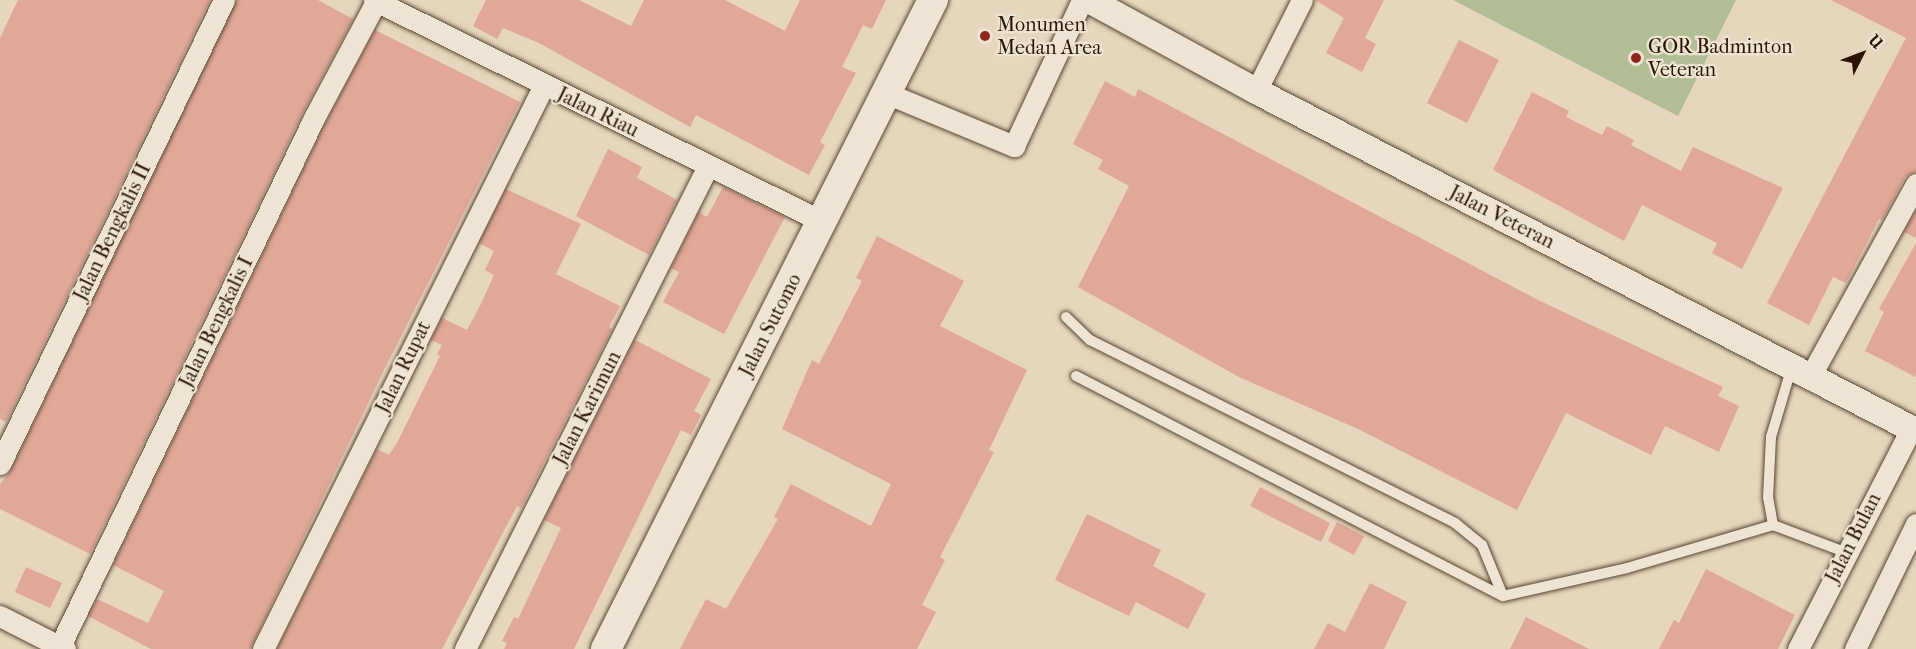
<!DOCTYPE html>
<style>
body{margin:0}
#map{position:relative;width:1916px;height:649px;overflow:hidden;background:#e5d6bd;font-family:"IM FELL French Canon",serif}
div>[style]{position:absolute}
.green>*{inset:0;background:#b1be94}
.building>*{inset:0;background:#e1a797}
.roads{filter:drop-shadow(0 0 2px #5a4530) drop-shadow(0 0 2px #5a4530)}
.service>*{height:10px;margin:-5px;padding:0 5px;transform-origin:5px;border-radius:5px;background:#eee4d4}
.minor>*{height:21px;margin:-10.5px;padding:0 10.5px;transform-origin:10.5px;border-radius:10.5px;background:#eee4d4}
.tertiary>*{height:26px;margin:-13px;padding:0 13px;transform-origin:13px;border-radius:13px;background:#eee4d4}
.secondary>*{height:30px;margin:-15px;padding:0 15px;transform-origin:15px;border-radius:15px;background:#eee4d4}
.dots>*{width:16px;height:16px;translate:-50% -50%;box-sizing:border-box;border:3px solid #eee4d4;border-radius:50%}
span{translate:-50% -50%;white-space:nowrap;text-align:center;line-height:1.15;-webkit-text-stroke:4.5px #eee4d4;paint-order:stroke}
.poi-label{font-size:20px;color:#2b1501}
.left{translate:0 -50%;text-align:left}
.street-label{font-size:20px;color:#2b1501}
.north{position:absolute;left:1832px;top:24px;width:60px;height:60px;-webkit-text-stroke:4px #eee4d4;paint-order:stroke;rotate:48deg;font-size:16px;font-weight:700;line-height:24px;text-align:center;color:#2b1501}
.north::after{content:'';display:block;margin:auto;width:21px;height:27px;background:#2b1501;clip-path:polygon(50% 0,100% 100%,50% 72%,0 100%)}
</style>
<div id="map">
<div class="green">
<div style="clip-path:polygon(1453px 0,1736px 0,1678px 116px)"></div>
</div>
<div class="building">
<div style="clip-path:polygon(18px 0,210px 0,6px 422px,0 419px,0 38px)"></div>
<div style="clip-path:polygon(237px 0,318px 0,353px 19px,304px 110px,90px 554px,0 509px,0 484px,11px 470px)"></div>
<div style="clip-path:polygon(486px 0,579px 0,631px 26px,644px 0,725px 0,785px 31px,800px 0,886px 0,872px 29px,863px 25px,842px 67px,856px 73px,820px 142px,825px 145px,809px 175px,696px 115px,690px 127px,539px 43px,503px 28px,497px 39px,473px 26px)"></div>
<div style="clip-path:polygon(1315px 0,1384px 0,1365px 38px,1376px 44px,1362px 72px,1326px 53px,1344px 18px)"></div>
<div style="clip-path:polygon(1831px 0,1916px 0,1916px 171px,1905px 177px,1882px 220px,1879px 219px,1846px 283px,1833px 277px,1809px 325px,1767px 303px,1906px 38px)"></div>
<div style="clip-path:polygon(375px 30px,520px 102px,383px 372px,250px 649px,151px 649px,88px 616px,97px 599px,148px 623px,164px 591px,113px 565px,326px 122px)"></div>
<div style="clip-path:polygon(1459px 40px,1499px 60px,1467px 123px,1427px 103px)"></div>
<div style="clip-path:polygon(1105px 81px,1135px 97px,1138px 89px,1538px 300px,1723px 387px,1718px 396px,1739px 406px,1719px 452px,1665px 426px,1651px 455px,1566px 413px,1517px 510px,1358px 429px,1239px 377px,1078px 287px,1129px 186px,1098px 169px,1103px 160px,1073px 144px)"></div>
<div style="clip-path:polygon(1532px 92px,1569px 111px,1566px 117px,1602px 135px,1607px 126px,1634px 140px,1631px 145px,1681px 171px,1693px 147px,1783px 188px,1742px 269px,1712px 253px,1717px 243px,1642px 205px,1624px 241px,1493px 170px)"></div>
<div style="clip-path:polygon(608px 149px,642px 167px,637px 178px,677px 200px,649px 255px,576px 216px)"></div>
<div style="clip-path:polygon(723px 187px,785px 217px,724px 334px,663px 302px,679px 272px,671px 268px,699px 212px,707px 217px)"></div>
<div style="clip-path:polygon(506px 189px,581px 224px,556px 274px,620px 306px,609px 327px,612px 329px,521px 508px,517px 506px,442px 649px,277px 649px,377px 449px,389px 455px,397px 443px,440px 356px,437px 354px,442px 345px,431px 340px,442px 318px,467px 330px,480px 306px,494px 275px,485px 270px,494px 251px,479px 243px)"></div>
<div style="clip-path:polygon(1916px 210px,1916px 238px,1904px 232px)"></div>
<div style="clip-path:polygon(877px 236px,964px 281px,940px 326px,1027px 370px,989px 450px,994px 452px,940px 557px,945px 560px,922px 605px,936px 612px,917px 649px,680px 649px,706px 599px,726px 609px,778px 519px,774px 517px,791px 484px,871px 526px,891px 484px,782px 429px,812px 360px,819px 364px,862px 281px,856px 278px)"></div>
<div style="clip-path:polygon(1916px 243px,1916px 377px,1865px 351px,1884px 312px,1879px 309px)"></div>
<div style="clip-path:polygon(635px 340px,711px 379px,694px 411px,701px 415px,691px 435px,681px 430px,574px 649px,504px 649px,507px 643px,502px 641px,514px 617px,518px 619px,561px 528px,544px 520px)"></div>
<div style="clip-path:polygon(1260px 487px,1330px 523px,1321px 542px,1250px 506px)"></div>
<div style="clip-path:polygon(1087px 514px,1161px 550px,1153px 566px,1206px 594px,1188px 629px,1136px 602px,1129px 616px,1055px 580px)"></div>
<div style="clip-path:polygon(1337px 522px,1364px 536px,1354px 555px,1328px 541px)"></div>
<div style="clip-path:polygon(26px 567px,62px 583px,50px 608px,15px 592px)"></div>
<div style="clip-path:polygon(1706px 569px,1795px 615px,1778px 649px,1659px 649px,1674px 620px,1679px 623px)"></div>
<div style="clip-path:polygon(1370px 583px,1407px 602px,1384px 649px,1314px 649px,1328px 623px,1345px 632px)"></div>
<div style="clip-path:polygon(1526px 617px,1589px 649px,1510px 649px)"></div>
</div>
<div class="roads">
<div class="service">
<div style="left:1066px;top:317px;width:33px;rotate:44deg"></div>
<div style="left:1090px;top:340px;width:408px;rotate:26.6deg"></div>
<div style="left:1455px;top:523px;width:35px;rotate:39deg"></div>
<div style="left:1482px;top:545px;width:55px;rotate:67.6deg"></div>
<div style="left:1076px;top:376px;width:480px;rotate:27.3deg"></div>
<div style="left:1503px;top:596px;width:127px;rotate:-12.7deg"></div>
<div style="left:1627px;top:568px;width:152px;rotate:-16.4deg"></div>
<div style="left:1773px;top:525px;width:77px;rotate:20.6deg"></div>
<div style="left:1773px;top:525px;width:27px;rotate:-100deg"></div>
<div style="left:1768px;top:498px;width:61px;rotate:-87.2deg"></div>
<div style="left:1771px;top:437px;width:74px;rotate:-73.5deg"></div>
</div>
<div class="minor">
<div style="left:374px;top:0;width:500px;rotate:26.3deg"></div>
<div style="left:1256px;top:91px;width:102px;rotate:-63.2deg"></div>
<div style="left:886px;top:93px;width:139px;rotate:22.5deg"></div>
<div style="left:1014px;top:146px;width:161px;rotate:-65deg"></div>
<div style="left:1811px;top:375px;width:218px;rotate:-61.2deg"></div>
<div style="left:0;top:464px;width:515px;rotate:-64.23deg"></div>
<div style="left:0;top:616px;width:73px;rotate:26.9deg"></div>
<div style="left:60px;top:646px;width:588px;rotate:-64.31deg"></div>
<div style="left:315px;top:116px;width:132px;rotate:-61.9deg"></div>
<div style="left:263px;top:649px;width:630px;rotate:-63.52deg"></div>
<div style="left:465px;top:649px;width:541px;rotate:-63.29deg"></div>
<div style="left:1798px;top:649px;width:247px;rotate:-62.8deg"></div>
<div style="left:1855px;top:649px;width:139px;rotate:-64deg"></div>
</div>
<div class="tertiary">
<div style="left:1089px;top:0;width:190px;rotate:28.6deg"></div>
<div style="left:1256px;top:91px;width:742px;rotate:27.26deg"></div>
</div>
<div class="secondary">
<div style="left:606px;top:649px;width:727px;rotate:-63.26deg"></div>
</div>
</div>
<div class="dots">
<div style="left:985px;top:36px;background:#8f2418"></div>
<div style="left:1636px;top:58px;background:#8f2418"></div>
</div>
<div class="poi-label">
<span class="left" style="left:997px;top:36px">Monumen<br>Medan Area</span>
<span class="left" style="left:1648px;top:58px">GOR Badminton<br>Veteran</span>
</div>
<div class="street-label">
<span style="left:598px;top:112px;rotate:26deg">Jalan Riau</span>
<span style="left:1502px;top:217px;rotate:27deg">Jalan Veteran</span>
<span style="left:112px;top:232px;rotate:-64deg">Jalan Bengkalis II</span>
<span style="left:216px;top:322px;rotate:-64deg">Jalan Bengkalis I</span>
<span style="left:770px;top:325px;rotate:-63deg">Jalan Sutomo</span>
<span style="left:403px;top:367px;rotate:-64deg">Jalan Rupat</span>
<span style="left:587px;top:408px;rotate:-63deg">Jalan Karimun</span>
<span style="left:1853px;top:538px;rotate:-63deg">Jalan Bulan</span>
</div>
<div class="north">U</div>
</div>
